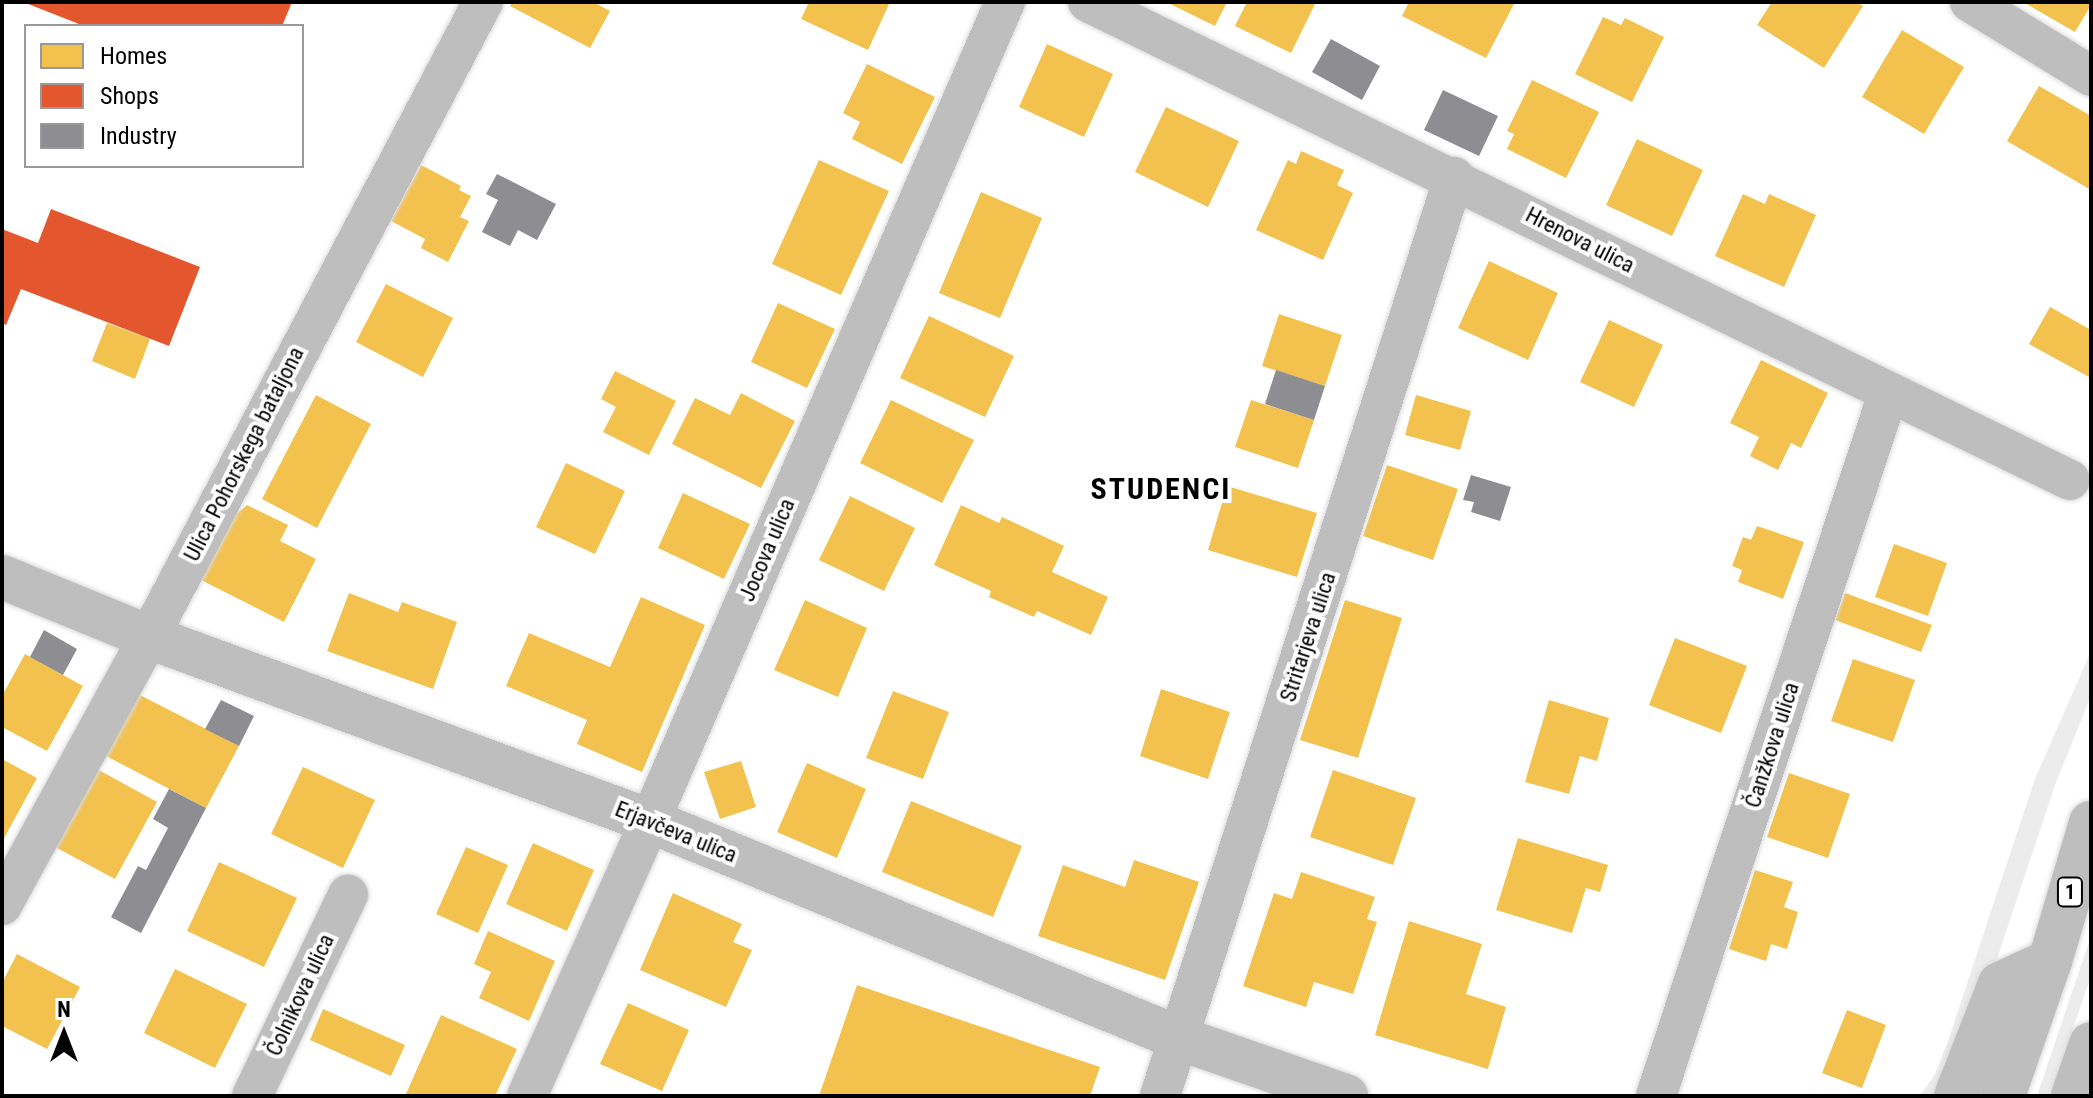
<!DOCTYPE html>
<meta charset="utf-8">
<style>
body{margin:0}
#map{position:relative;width:2093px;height:1098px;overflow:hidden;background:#fff;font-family:"Roboto Condensed",sans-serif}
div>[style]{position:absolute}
.green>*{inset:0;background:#ececec}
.homes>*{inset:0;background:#f2c14e}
.shops>*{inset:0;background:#e4572e}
.industry>*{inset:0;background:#8d8d92}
.roads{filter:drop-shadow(0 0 2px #dbdbdb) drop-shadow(0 0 2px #dbdbdb)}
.minor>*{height:40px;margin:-20px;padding:0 20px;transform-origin:20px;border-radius:20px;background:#bebebe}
.tertiary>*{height:44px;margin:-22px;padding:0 22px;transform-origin:22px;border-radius:22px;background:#bebebe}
.primary>*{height:44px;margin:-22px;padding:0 22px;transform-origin:22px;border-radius:22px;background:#bebebe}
span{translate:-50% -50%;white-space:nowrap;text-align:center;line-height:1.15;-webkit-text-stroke:8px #fff;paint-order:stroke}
.shield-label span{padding:2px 6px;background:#fff;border:2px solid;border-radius:6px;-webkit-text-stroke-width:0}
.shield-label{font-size:20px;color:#000;font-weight:700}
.street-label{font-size:22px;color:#000}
.district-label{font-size:30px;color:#000;font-weight:700;letter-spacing:2px}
.frame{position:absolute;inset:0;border:4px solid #000;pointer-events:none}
.legend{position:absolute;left:24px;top:24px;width:280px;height:144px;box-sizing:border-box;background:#fff;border:2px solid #999;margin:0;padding:10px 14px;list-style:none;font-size:24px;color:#000}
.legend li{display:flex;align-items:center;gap:16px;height:40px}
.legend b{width:40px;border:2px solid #999}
.north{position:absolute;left:24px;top:994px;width:80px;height:80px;-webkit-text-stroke:6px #fff;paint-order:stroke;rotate:0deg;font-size:22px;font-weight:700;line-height:32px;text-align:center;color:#000}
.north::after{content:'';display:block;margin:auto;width:28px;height:36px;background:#000;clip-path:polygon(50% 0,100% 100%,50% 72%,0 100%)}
</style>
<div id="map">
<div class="green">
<div style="clip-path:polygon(2091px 651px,2091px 696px,2055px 785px,1970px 1040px,1942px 1096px,1920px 1096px,1935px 1074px,1948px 1041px,2035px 779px)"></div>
<div style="clip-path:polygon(2091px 936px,2091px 976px,2050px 1096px,2037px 1096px)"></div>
</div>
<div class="homes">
<div style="clip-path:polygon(513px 2px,593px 2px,610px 11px,590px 48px,510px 6px)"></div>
<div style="clip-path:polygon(809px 2px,890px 2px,868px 50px,801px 19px)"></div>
<div style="clip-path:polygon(1166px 2px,1227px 2px,1215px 26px)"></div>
<div style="clip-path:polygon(1247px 2px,1316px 2px,1291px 53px,1235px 26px)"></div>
<div style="clip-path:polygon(1409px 2px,1515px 2px,1486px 58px,1402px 16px)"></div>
<div style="clip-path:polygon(1772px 2px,1856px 2px,1863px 6px,1824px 68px,1757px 25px)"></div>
<div style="clip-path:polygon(2023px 2px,2091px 2px,2091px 5px,2075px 32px)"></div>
<div style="clip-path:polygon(1603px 17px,1621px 25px,1625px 18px,1664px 37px,1632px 102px,1575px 74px)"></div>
<div style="clip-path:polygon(1902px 30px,1964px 67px,1924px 134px,1862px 97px)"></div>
<div style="clip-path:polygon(1047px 44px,1113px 74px,1084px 137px,1019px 107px)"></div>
<div style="clip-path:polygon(867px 64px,935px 97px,902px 164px,852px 139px,860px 122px,843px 113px)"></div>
<div style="clip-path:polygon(1532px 80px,1599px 112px,1566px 178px,1507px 149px,1514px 134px,1507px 131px)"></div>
<div style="clip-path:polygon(2039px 86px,2091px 116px,2091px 190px,2007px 141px)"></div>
<div style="clip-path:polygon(1166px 107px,1239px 141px,1208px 207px,1135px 172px)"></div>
<div style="clip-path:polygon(1637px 139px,1703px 170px,1672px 236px,1606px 205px)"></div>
<div style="clip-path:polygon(1301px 151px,1344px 170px,1337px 185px,1353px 193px,1323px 260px,1256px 230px,1288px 160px,1296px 164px)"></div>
<div style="clip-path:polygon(819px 160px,889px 191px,841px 295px,772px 264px)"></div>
<div style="clip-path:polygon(421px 165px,461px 186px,459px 190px,471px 196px,460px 217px,469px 221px,448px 262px,421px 248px,425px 239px,391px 221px)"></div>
<div style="clip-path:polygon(981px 192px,1042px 218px,1000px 318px,939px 293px)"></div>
<div style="clip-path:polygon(1743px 194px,1765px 204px,1769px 194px,1816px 215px,1784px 287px,1715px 256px)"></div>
<div style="clip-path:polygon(1489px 261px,1558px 293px,1528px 360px,1458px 328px)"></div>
<div style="clip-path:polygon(386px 284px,453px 318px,423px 377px,356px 342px)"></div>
<div style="clip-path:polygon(778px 303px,835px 329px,807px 388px,751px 362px)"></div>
<div style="clip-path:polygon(2050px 307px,2091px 330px,2091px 378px,2029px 344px)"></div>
<div style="clip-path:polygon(1279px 314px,1342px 335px,1325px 386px,1262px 366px)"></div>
<div style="clip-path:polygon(929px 316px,1014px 356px,985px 417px,900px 378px)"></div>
<div style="clip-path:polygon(1609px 320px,1663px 345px,1634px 407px,1580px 382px)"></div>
<div style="clip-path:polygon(107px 323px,150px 339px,135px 379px,92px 361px)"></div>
<div style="clip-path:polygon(1761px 360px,1828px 393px,1801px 448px,1791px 443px,1778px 470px,1750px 456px,1759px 437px,1730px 423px)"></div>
<div style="clip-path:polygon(615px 371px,676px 401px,649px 455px,603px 432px,616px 407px,601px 399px)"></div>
<div style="clip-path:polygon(741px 393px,795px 421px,761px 488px,672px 444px,695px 398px,730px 415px)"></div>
<div style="clip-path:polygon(316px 395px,371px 424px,317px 528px,262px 499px)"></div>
<div style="clip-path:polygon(1416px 395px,1471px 411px,1460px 450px,1405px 435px)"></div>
<div style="clip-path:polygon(891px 400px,974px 440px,942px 503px,860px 463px)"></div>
<div style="clip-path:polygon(1251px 400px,1314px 420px,1298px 468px,1235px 447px)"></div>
<div style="clip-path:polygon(566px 463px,625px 491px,595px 554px,536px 527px)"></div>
<div style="clip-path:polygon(1387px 465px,1458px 489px,1433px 560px,1363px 536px)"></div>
<div style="clip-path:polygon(1227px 486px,1317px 513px,1297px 577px,1208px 550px)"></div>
<div style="clip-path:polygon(683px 493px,750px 524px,724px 579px,658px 548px)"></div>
<div style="clip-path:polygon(850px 496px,915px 528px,884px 591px,819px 560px)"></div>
<div style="clip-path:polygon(247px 505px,288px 525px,280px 541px,316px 559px,284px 622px,201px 580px,234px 516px)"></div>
<div style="clip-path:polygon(961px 505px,999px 523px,1002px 517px,1064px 546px,1052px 572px,1108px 597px,1091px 635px,1037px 611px,1034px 617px,989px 597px,991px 591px,934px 565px)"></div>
<div style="clip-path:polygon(1757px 526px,1804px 542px,1783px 599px,1738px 582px,1742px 570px,1732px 566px,1743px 537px,1751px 540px)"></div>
<div style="clip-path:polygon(1894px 544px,1947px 563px,1928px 616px,1875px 597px)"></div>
<div style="clip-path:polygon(349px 593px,398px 612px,402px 602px,457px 622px,433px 689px,327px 651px)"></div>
<div style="clip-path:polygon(1845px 593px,1932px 625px,1921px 652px,1835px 620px)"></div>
<div style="clip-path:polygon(641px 597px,705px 625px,642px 772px,577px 744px,587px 720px,506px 686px,529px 633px,610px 667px)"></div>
<div style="clip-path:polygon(805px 600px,867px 628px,838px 697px,774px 670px)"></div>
<div style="clip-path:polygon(1345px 600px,1402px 618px,1358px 758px,1300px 740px)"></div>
<div style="clip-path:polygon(1675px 638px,1747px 666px,1721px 733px,1649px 705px)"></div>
<div style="clip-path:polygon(25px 654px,83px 686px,47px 751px,2px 727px,2px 696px)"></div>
<div style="clip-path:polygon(1853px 659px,1915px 680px,1893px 742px,1831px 721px)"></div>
<div style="clip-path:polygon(1161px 689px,1230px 712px,1208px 779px,1140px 756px)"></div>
<div style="clip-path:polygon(893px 691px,949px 712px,923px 779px,866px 758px)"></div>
<div style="clip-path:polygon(138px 694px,239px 746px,206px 808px,106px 756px)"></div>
<div style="clip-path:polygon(1549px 700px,1609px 718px,1597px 761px,1580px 756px,1569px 794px,1525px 782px)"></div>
<div style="clip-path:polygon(2px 759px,37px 778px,2px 842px)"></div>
<div style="clip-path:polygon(741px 761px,756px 807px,720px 819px,704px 772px)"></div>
<div style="clip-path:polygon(807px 763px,866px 789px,837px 858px,777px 832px)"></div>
<div style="clip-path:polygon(303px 767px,375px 800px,343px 868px,271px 834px)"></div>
<div style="clip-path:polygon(97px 769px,157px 802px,115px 879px,55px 847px)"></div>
<div style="clip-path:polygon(1333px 770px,1416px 798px,1393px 865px,1310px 837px)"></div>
<div style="clip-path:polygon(1789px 773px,1850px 794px,1828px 858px,1767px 837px)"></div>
<div style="clip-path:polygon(911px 801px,1022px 846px,993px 917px,882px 872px)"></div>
<div style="clip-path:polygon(1518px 838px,1608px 865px,1600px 892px,1586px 888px,1572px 933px,1496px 910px)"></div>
<div style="clip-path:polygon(533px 843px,594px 870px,567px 931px,506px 904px)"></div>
<div style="clip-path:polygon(466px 847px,508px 865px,478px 933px,436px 914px)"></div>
<div style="clip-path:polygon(1134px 860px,1199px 882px,1165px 980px,1038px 936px,1063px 865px,1125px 887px)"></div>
<div style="clip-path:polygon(219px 862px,297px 898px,264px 967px,187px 931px)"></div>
<div style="clip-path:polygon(1755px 870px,1793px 882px,1784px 907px,1798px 912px,1787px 949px,1771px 944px,1766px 961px,1729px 949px)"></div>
<div style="clip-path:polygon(1301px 872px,1375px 897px,1367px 919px,1377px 922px,1353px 994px,1314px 982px,1306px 1007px,1243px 986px,1274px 893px,1292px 899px)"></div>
<div style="clip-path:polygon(673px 893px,742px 924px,733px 942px,752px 950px,726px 1007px,640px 970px)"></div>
<div style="clip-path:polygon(1409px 921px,1482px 944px,1466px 994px,1506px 1007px,1488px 1069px,1375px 1035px)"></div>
<div style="clip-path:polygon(488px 931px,555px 961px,529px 1021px,479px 998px,491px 972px,474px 964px)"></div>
<div style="clip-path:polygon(17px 954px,80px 987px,47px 1049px,2px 1026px,2px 983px)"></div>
<div style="clip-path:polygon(175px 969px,247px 1004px,215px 1068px,144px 1033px)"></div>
<div style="clip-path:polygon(857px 985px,1100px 1067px,1090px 1096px,819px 1096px)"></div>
<div style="clip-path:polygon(628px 1003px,689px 1030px,662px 1091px,600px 1064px)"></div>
<div style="clip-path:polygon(323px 1009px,405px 1045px,391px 1076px,310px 1040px)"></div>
<div style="clip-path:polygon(1847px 1010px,1886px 1025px,1862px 1088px,1822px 1073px)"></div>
<div style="clip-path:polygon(441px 1015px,517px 1049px,495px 1096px,405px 1096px)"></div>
</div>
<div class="shops">
<div style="clip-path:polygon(23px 2px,292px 2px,282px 26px,84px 26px)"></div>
<div style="clip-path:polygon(51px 209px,200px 267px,169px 346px,21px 289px,6px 325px,2px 323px,2px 229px,38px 243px)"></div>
</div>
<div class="industry">
<div style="clip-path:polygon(1331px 39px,1380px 66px,1362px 100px,1312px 72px)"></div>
<div style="clip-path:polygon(1443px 90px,1498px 116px,1479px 156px,1424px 130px)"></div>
<div style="clip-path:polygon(497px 174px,556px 204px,537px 240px,518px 230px,510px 246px,482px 232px,498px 200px,486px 194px)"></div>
<div style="clip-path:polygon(1276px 370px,1325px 386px,1314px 420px,1265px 404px)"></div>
<div style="clip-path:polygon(1471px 475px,1511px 487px,1500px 521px,1471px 512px,1474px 502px,1463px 500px)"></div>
<div style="clip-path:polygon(44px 630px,77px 649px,63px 675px,30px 657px)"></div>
<div style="clip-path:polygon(221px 700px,254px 716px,239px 746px,205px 729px)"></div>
<div style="clip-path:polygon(169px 789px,206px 808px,141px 933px,111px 917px,138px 866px,146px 870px,168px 828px,153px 819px)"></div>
</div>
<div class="roads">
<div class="minor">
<div style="left:1088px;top:2px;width:1092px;rotate:25.96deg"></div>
<div style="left:1970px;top:2px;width:142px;rotate:31.4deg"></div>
<div style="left:2px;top:905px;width:306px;rotate:-61.3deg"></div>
<div style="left:149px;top:637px;width:717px;rotate:-62.26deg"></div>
<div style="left:252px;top:1096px;width:223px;rotate:-64.5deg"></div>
<div style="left:527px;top:1096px;width:301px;rotate:-65.9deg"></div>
<div style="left:650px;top:821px;width:893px;rotate:-66.57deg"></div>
<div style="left:1160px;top:1096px;width:965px;rotate:-72.26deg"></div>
<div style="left:1656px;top:1096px;width:739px;rotate:-71.71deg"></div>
</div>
<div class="tertiary">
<div style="left:2px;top:577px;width:159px;rotate:22.2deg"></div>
<div style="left:149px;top:637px;width:534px;rotate:20.17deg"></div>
<div style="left:650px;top:821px;width:574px;rotate:22.32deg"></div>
<div style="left:1181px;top:1039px;width:175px;rotate:19.1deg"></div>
<div style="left:1956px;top:1096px;width:120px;rotate:-68.6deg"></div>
<div style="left:2000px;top:984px;width:55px;rotate:-24.7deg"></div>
</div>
<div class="primary">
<div style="left:2003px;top:1096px;width:143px;rotate:-70.8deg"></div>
<div style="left:2050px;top:961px;width:144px;rotate:-73.5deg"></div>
<div style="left:2073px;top:1096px;width:55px;rotate:-70.9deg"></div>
</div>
</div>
<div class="shield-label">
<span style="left:2070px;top:892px">1</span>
</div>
<div class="street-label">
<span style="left:1580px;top:240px;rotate:27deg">Hrenova ulica</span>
<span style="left:244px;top:454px;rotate:-63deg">Ulica Pohorskega bataljona</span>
<span style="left:767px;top:550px;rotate:-67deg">Jocova ulica</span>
<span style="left:1308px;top:637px;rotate:-72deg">Stritarjeva ulica</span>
<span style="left:1772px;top:745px;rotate:-72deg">Čanžkova ulica</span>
<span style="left:676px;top:832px;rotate:22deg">Erjavčeva ulica</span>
<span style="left:300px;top:995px;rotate:-65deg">Čolnikova ulica</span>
</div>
<div class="district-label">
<span style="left:1161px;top:489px">STUDENCI</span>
</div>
<div class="frame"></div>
<ul class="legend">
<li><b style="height:22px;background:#f2c14e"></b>Homes</li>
<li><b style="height:22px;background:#e4572e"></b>Shops</li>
<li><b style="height:22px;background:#8d8d92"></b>Industry</li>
</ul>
<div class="north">N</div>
</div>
